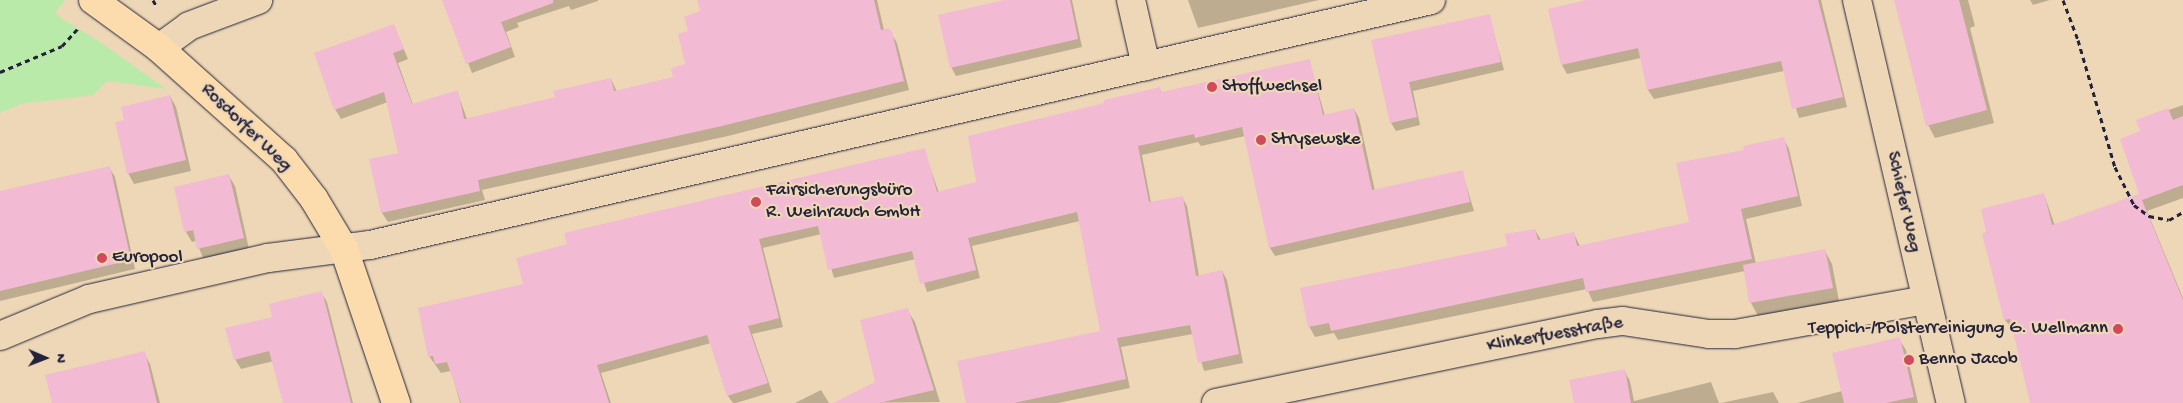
<!DOCTYPE html>
<meta charset="utf-8">
<style>
body{margin:0}
#map{position:relative;width:2183px;height:403px;overflow:hidden;background:#eed7b6;font-family:"Gochi Hand",sans-serif}
div>[style]{position:absolute}
.green>*{inset:0;background:#b9eaa9}
.shadow>*{inset:0;background:#0003}
.building>*{inset:0;background:#f2bbd3}
.path>*{height:3px;margin-top:-1.5px;transform-origin:0;background:repeating-linear-gradient(90deg,#22223b 0 5px,transparent 0 9px)}
.roads{filter:drop-shadow(0 0 1px #22223b) drop-shadow(0 0 1px #22223b)}
.minor>*{height:28px;margin:-14px;padding:0 14px;transform-origin:14px;border-radius:14px;background:#eed7b6}
.major>*{height:28px;margin:-14px;padding:0 14px;transform-origin:14px;border-radius:14px;background:#fcdcac}
.dots>*{width:14px;height:14px;translate:-50% -50%;box-sizing:border-box;border:2px solid #eed7b6;border-radius:50%}
span{translate:-50% -50%;white-space:nowrap;text-align:center;line-height:1.15;-webkit-text-stroke:4.5px #eed7b6;paint-order:stroke}
.poi-label{font-size:19px;color:#22223b}
.left{translate:0 -50%;text-align:left}
.right{translate:-100% -50%;text-align:right}
.street-label{font-size:19px;color:#22223b}
.north{position:absolute;left:20px;top:333px;width:50px;height:50px;-webkit-text-stroke:4px #eed7b6;paint-order:stroke;rotate:91deg;font-size:14px;font-weight:700;line-height:20px;text-align:center;color:#22223b}
.north::after{content:'';display:block;margin:auto;width:18px;height:22px;background:#22223b;clip-path:polygon(50% 0,100% 100%,50% 72%,0 100%)}
</style>
<div id="map">
<div class="green">
<div style="clip-path:polygon(0 0,65px 0,55px 13px,61px 18px,103px 44px,166px 89px,107px 81px,93px 95px,20px 104px,0 113px)"></div>
</div>
<div class="shadow">
<div style="clip-path:polygon(443px 0,598px 0,598px 1px,571px 10px,569px 6px,517px 23px,519px 27px,506px 32px,515px 57px,472px 73px)"></div>
<div style="clip-path:polygon(711px 0,877px 0,884px 30px,891px 33px,897px 43px,909px 90px,728px 136px,482px 190px,485px 200px,388px 222px,382px 213px,371px 160px,399px 154px,388px 102px,341px 119px,335px 109px,394px 26px,408px 59px,398px 63px,413px 105px,457px 91px,467px 119px,556px 98px,611px 79px,617px 92px,675px 78px,686px 64px,689px 32px)"></div>
<div style="clip-path:polygon(1010px 0,1072px 0,1082px 47px,956px 76px,951px 67px)"></div>
<div style="clip-path:polygon(1188px 0,1319px 0,1198px 28px)"></div>
<div style="clip-path:polygon(1590px 0,1821px 0,1847px 107px,1799px 118px,1784px 71px,1654px 99px,1648px 90px,1641px 58px,1567px 74px,1562px 65px)"></div>
<div style="clip-path:polygon(1895px 0,1968px 0,1975px 26px,1970px 28px,1994px 123px,1935px 138px,1928px 125px)"></div>
<div style="clip-path:polygon(2030px 0,2050px 0,2033px 5px)"></div>
<div style="clip-path:polygon(1489px 16px,1504px 70px,1413px 91px,1420px 125px,1396px 131px,1391px 123px,1373px 41px)"></div>
<div style="clip-path:polygon(1309px 60px,1325px 116px,1354px 109px,1359px 118px,1375px 191px,1462px 171px,1474px 211px,1275px 256px,1270px 248px,1245px 136px,1201px 146px,1198px 142px,1142px 155px,1151px 203px,1182px 197px,1187px 206px,1199px 276px,1222px 271px,1227px 280px,1243px 363px,1204px 371px,1193px 334px,1121px 347px,1130px 388px,1058px 403px,967px 403px,1102px 332px,1080px 221px,972px 246px,980px 278px,927px 292px,916px 259px,834px 278px,821px 234px,763px 248px,783px 327px,752px 334px,772px 392px,736px 403px,733px 403px,728px 396px,711px 343px,601px 373px,611px 403px,460px 403px,451px 371px,441px 373px,429px 356px,524px 285px,924px 150px,939px 193px,978px 183px,1106px 104px,1160px 89px,1162px 93px)"></div>
<div style="clip-path:polygon(170px 96px,176px 107px,191px 171px,134px 184px,128px 173px,125px 121px)"></div>
<div style="clip-path:polygon(2183px 105px,2183px 198px,2147px 211px,2183px 298px,2183px 403px,2032px 403px,2014px 331px,2005px 320px,1983px 234px,2044px 194px,2055px 226px,2141px 195px,2142px 132px,2138px 121px)"></div>
<div style="clip-path:polygon(1783px 138px,1789px 149px,1802px 206px,1746px 219px,1756px 264px,1825px 251px,1832px 264px,1839px 301px,1758px 316px,1751px 303px,1745px 271px,1593px 302px,1587px 289px,1338px 340px,1334px 333px,1315px 337px,1309px 326px,1509px 247px,1535px 230px,1541px 240px,1574px 234px,1580px 246px,1690px 223px,1745px 151px)"></div>
<div style="clip-path:polygon(109px 167px,115px 177px,135px 269px,0 301px,0 193px)"></div>
<div style="clip-path:polygon(229px 176px,235px 186px,249px 249px,204px 260px,196px 241px,192px 242px,186px 232px)"></div>
<div style="clip-path:polygon(321px 292px,327px 302px,353px 403px,287px 403px,274px 361px,241px 369px,235px 359px,274px 318px)"></div>
<div style="clip-path:polygon(907px 310px,915px 322px,940px 402px,836px 403px,876px 382px)"></div>
<div style="clip-path:polygon(1899px 339px,1906px 350px,1918px 403px,1797px 403px,1842px 391px)"></div>
<div style="clip-path:polygon(144px 353px,150px 364px,160px 403px,53px 403px)"></div>
<div style="clip-path:polygon(1624px 370px,1630px 381px,1634px 401px,1711px 382px,1719px 403px,1576px 403px)"></div>
<div style="clip-path:polygon(821px 390px,829px 403px,795px 403px)"></div>
<div style="clip-path:polygon(1773px 392px,1779px 403px,1721px 403px)"></div>
</div>
<div class="building">
<div style="clip-path:polygon(442px 0,553px 0,553px 3px,501px 22px,511px 47px,466px 64px)"></div>
<div style="clip-path:polygon(697px 0,874px 0,881px 30px,889px 28px,892px 32px,904px 81px,722px 126px,478px 180px,480px 191px,381px 213px,369px 159px,398px 153px,384px 92px,334px 110px,314px 53px,394px 24px,404px 49px,393px 53px,412px 104px,458px 90px,464px 119px,555px 97px,553px 91px,611px 78px,614px 91px,673px 77px,671px 68px,685px 64px,678px 34px,688px 31px,684px 17px,700px 11px)"></div>
<div style="clip-path:polygon(1004px 0,1070px 0,1078px 39px,950px 68px,938px 15px)"></div>
<div style="clip-path:polygon(1586px 0,1818px 0,1843px 97px,1792px 109px,1781px 61px,1647px 90px,1638px 48px,1561px 65px,1548px 9px)"></div>
<div style="clip-path:polygon(1894px 0,1959px 0,1987px 110px,1926px 126px)"></div>
<div style="clip-path:polygon(1490px 14px,1501px 62px,1409px 82px,1417px 117px,1390px 123px,1371px 40px)"></div>
<div style="clip-path:polygon(1310px 59px,1323px 115px,1354px 108px,1372px 190px,1463px 170px,1470px 202px,1269px 248px,1242px 127px,1195px 138px,1194px 134px,1138px 146px,1149px 202px,1183px 196px,1196px 276px,1222px 270px,1239px 354px,1198px 363px,1190px 325px,1117px 338px,1126px 379px,1014px 403px,966px 403px,957px 361px,1100px 331px,1077px 212px,968px 238px,976px 270px,920px 284px,912px 251px,828px 270px,818px 226px,759px 239px,779px 318px,748px 326px,768px 383px,727px 396px,707px 335px,597px 365px,609px 403px,461px 403px,447px 362px,435px 364px,433px 356px,428px 357px,418px 308px,523px 284px,516px 258px,567px 244px,564px 233px,925px 148px,937px 192px,976px 182px,968px 136px,1104px 103px,1104px 100px,1160px 87px,1161px 92px)"></div>
<div style="clip-path:polygon(170px 95px,186px 160px,127px 174px,115px 122px,124px 120px,121px 107px)"></div>
<div style="clip-path:polygon(2168px 108px,2173px 120px,2183px 116px,2183px 185px,2142px 200px,2183px 300px,2183px 403px,2030px 403px,2010px 319px,2004px 320px,1982px 234px,1986px 232px,1981px 209px,2044px 193px,2052px 225px,2139px 194px,2120px 139px,2140px 131px,2136px 120px)"></div>
<div style="clip-path:polygon(1784px 137px,1798px 196px,1741px 209px,1752px 259px,1586px 292px,1583px 278px,1331px 331px,1329px 323px,1308px 327px,1300px 288px,1507px 246px,1505px 234px,1535px 229px,1538px 240px,1574px 232px,1577px 246px,1689px 222px,1676px 163px,1744px 150px,1743px 146px)"></div>
<div style="clip-path:polygon(110px 166px,131px 260px,0 291px,0 191px)"></div>
<div style="clip-path:polygon(229px 174px,244px 238px,197px 249px,193px 230px,184px 232px,174px 187px)"></div>
<div style="clip-path:polygon(1825px 249px,1833px 288px,1749px 303px,1743px 265px)"></div>
<div style="clip-path:polygon(322px 291px,351px 403px,283px 403px,269px 351px,234px 360px,225px 328px,272px 317px,269px 304px)"></div>
<div style="clip-path:polygon(908px 308px,934px 390px,879px 403px,833px 403px,875px 382px,860px 320px)"></div>
<div style="clip-path:polygon(1900px 337px,1914px 397px,1886px 403px,1844px 403px,1832px 353px)"></div>
<div style="clip-path:polygon(145px 351px,157px 403px,52px 403px,45px 375px)"></div>
<div style="clip-path:polygon(1625px 369px,1631px 403px,1574px 403px,1569px 380px)"></div>
</div>
<div class="path">
<div style="left:153px;top:0;width:8px;rotate:60deg"></div>
<div style="left:2063px;top:0;width:43px;rotate:69.4deg"></div>
<div style="left:2078px;top:40px;width:132px;rotate:73.8deg"></div>
<div style="left:2115px;top:167px;width:42px;rotate:63.4deg"></div>
<div style="left:2134px;top:205px;width:19px;rotate:36deg"></div>
<div style="left:2149px;top:216px;width:20px;rotate:11deg"></div>
<div style="left:2169px;top:220px;width:16px;rotate:-30deg"></div>
<div style="left:0;top:72px;width:67px;rotate:-22.8deg"></div>
<div style="left:62px;top:46px;width:25px;rotate:-48deg"></div>
</div>
<div class="roads">
<div class="minor">
<div style="left:1131px;top:0;width:68px;rotate:77.2deg"></div>
<div style="left:1857px;top:0;width:414px;rotate:76.9deg"></div>
<div style="left:159px;top:48px;width:37px;rotate:-36deg"></div>
<div style="left:189px;top:26px;width:74px;rotate:-20.6deg"></div>
<div style="left:0;top:336px;width:96px;rotate:-22.6deg"></div>
<div style="left:89px;top:299px;width:184px;rotate:-12.9deg"></div>
<div style="left:268px;top:258px;width:103px;rotate:-7.3deg"></div>
<div style="left:370px;top:245px;width:1089px;rotate:-13deg"></div>
<div style="left:1216px;top:403px;width:390px;rotate:-11.7deg"></div>
<div style="left:1598px;top:324px;width:25px;rotate:-7deg"></div>
<div style="left:1623px;top:321px;width:87px;rotate:8.6deg"></div>
<div style="left:1709px;top:334px;width:26px"></div>
<div style="left:1735px;top:334px;width:194px;rotate:-10.1deg"></div>
</div>
<div class="major">
<div style="left:93px;top:0;width:82px;rotate:36deg"></div>
<div style="left:159px;top:48px;width:168px;rotate:41.9deg"></div>
<div style="left:284px;top:160px;width:49px;rotate:52.4deg"></div>
<div style="left:314px;top:199px;width:58px;rotate:59deg"></div>
<div style="left:344px;top:249px;width:163px;rotate:71.3deg"></div>
</div>
</div>
<div class="dots">
<div style="left:1212px;top:87px;background:#d1495b"></div>
<div style="left:1261px;top:140px;background:#d1495b"></div>
<div style="left:756px;top:202px;background:#d1495b"></div>
<div style="left:102px;top:258px;background:#d1495b"></div>
<div style="left:2118px;top:329px;background:#d1495b"></div>
<div style="left:1909px;top:360px;background:#d1495b"></div>
</div>
<div class="poi-label">
<span class="left" style="left:1222px;top:87px">Stoffwechsel</span>
<span class="left" style="left:1271px;top:140px">Strysewske</span>
<span class="left" style="left:766px;top:202px">Fairsicherungsbüro<br>R. Weihrauch GmbH</span>
<span class="left" style="left:112px;top:258px">Europool</span>
<span class="right" style="left:2108px;top:329px">Teppich-/Polsterreinigung G. Wellmann</span>
<span class="left" style="left:1919px;top:360px">Benno Jacob</span>
</div>
<div class="street-label">
<span style="left:246px;top:128px;rotate:44deg">Rosdorfer Weg</span>
<span style="left:1903px;top:202px;rotate:77deg">Schiefer Weg</span>
<span style="left:1555px;top:335px;rotate:-10deg">Klinkerfuesstraße</span>
</div>
<div class="north">N</div>
</div>
